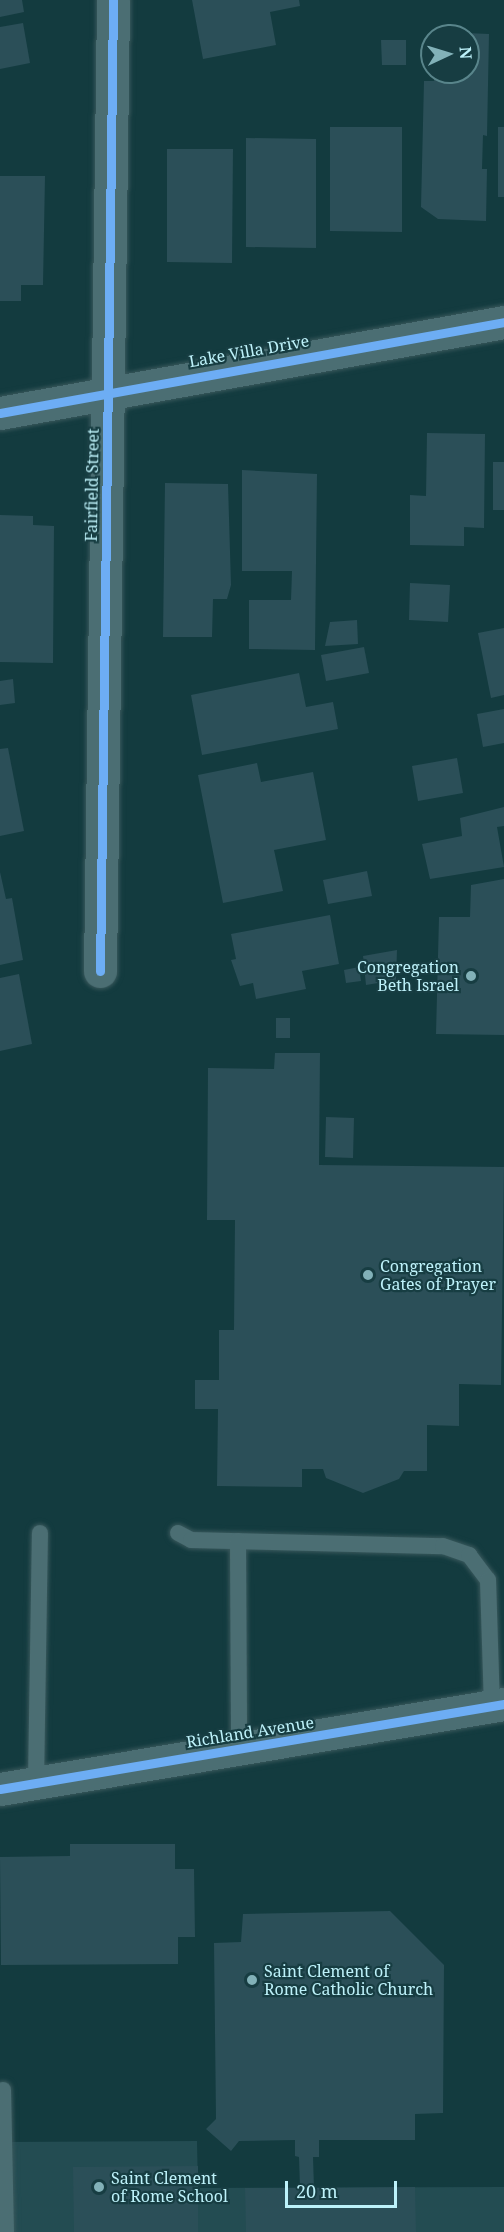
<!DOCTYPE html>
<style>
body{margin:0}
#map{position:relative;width:504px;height:2232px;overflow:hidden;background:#133b3f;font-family:"Noto Serif",serif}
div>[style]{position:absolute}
.built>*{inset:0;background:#234c52}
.building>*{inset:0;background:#2b4f58}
.roads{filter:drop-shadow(0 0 2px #39585c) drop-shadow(0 0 2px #39585c)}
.lane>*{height:16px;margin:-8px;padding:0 8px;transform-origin:8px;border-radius:8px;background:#4b6e73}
.street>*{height:33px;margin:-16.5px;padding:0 16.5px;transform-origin:16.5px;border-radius:16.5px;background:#4b6e73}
.cycleway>*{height:9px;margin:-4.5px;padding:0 4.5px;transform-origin:4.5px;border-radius:4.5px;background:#6dadf4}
.dots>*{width:16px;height:16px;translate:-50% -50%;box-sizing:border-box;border:3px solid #173d42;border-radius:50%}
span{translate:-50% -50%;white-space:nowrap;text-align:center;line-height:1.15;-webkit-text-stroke:4.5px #173d42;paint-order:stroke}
.street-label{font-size:16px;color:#bdf1f9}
.poi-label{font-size:16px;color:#bdf1f9}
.right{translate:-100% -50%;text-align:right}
.left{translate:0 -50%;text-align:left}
.north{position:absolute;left:420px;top:24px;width:60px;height:60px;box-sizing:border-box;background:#173d42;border:2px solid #59858b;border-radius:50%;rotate:86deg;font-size:16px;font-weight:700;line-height:24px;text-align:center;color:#bdf1f9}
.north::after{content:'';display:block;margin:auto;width:21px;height:27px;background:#82b1b8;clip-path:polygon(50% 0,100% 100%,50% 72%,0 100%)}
.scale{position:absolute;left:285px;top:2181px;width:112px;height:27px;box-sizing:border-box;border:3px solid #bdf1f9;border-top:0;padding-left:8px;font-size:18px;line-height:21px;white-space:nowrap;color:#bdf1f9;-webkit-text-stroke:4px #173d42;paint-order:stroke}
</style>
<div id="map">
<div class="built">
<div style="clip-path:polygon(197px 2141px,198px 2188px,504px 2187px,504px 2232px,0 2232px,0 2142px)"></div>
</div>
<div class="building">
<div style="clip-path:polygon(0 0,22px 0,24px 12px,0 17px)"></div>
<div style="clip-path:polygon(192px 0,299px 0,300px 6px,270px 12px,276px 45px,203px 59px)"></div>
<div style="clip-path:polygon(23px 23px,30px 63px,0 69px,0 27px)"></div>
<div style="clip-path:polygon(466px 33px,489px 34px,487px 136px,483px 135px,482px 169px,487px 169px,486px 221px,438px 219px,421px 207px,424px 81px,434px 81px,435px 72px,468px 72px,471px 39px)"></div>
<div style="clip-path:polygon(381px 40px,406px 40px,406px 65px,382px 65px)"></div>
<div style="clip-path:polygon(330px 127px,402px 127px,402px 232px,330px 231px)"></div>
<div style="clip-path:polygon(498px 127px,504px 127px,504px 197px,498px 197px)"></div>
<div style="clip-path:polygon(246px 138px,316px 139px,316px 248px,246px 247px)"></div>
<div style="clip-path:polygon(167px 149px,233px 149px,232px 263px,167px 262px)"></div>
<div style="clip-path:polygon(0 176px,45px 176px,43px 285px,21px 285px,21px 301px,0 301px)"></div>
<div style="clip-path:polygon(427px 433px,485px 434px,484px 528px,464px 527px,464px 546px,410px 545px,410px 495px,426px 496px)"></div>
<div style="clip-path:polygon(493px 462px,504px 462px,504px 510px,493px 510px)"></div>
<div style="clip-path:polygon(242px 470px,317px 474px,315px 650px,249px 649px,249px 600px,291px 600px,292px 571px,242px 571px)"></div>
<div style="clip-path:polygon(165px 483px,228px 484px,231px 585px,227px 599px,213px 599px,212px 637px,163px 637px)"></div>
<div style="clip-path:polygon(0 515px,33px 516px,33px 525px,54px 526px,53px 663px,0 662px)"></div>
<div style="clip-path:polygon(410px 583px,450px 585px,448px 622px,409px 620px)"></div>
<div style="clip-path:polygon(357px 620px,358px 644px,325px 646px,330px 622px)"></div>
<div style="clip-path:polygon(504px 628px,504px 695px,491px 698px,478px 633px)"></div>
<div style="clip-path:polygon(364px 647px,369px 673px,326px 681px,321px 655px)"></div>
<div style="clip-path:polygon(299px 673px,306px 707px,333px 702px,338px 729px,202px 755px,191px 695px)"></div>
<div style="clip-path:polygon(13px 679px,15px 703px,0 705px,0 681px)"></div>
<div style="clip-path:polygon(504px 709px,504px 743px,483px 747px,477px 714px)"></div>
<div style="clip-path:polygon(8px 748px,24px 831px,0 836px,0 749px)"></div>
<div style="clip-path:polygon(457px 758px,463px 793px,418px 801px,412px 766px)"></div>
<div style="clip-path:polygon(257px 763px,261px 782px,313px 772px,326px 840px,274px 850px,283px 891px,223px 903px,198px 775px)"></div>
<div style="clip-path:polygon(504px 807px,504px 826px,497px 827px,504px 867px,430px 879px,422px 844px,462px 836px,460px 818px)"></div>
<div style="clip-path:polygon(367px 871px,372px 896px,328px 904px,323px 880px)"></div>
<div style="clip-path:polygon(0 872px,6px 899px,12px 898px,23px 960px,0 965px)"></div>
<div style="clip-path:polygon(504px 879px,504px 1035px,436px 1034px,439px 917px,470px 917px,471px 885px)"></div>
<div style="clip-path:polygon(330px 915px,339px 964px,302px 971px,306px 989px,256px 999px,253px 983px,240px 986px,231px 960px,236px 959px,231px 934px)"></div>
<div style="clip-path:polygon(397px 950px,396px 980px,366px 985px,363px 956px)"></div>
<div style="clip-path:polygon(359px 967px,361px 981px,346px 983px,344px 970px)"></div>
<div style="clip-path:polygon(19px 974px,32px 1044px,0 1051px,0 978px)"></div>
<div style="clip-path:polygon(276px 1018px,290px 1018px,290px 1038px,276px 1038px)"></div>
<div style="clip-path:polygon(275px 1053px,320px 1053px,319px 1165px,504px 1167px,501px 1385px,459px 1384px,459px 1426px,427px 1425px,427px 1471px,404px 1471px,399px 1479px,363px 1493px,326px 1478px,323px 1469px,302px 1469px,302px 1487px,217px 1486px,218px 1409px,195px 1409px,195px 1380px,219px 1380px,219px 1330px,234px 1330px,235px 1220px,207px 1220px,208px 1068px,274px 1069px)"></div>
<div style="clip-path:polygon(326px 1117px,354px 1118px,353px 1158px,325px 1157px)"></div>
<div style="clip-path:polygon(70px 1844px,175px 1844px,175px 1869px,194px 1869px,195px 1937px,178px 1937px,178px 1964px,1px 1965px,0 1857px,70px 1856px)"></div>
<div style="clip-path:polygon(390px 1911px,444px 1965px,443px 2113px,415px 2114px,415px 2140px,319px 2140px,319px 2157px,313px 2157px,314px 2188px,415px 2187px,416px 2232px,246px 2232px,245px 2188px,300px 2188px,299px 2157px,295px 2156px,295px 2140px,239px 2141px,231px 2151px,206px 2129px,216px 2119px,214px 1943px,241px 1942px,243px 1914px)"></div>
<div style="clip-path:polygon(198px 2166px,198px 2232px,74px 2232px,73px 2167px)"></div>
</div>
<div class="roads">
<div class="lane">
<div style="left:178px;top:1533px;width:15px;rotate:28deg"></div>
<div style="left:191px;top:1540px;width:252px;rotate:1.4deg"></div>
<div style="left:443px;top:1546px;width:28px;rotate:19deg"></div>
<div style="left:469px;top:1555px;width:31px;rotate:53deg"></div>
<div style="left:488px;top:1580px;width:126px;rotate:88.2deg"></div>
<div style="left:238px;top:1541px;width:208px;rotate:89.7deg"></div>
<div style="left:36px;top:1783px;width:250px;rotate:-89.1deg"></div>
<div style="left:3px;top:2090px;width:142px;rotate:88.8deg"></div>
</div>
<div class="street">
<div style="left:0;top:413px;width:512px;rotate:-10.23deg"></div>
<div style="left:100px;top:971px;width:971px;rotate:-89.23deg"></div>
<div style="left:0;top:1789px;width:511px;rotate:-9.57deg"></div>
</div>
</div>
<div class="cycleway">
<div style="left:0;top:413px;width:512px;rotate:-10.23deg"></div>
<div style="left:100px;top:971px;width:971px;rotate:-89.23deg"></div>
<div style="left:0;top:1789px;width:511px;rotate:-9.57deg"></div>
</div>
<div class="dots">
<div style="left:471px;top:976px;background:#82b1b8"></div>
<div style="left:368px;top:1275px;background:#82b1b8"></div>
<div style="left:252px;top:1980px;background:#82b1b8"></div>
<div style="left:99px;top:2187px;background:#82b1b8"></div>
</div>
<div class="street-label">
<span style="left:249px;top:351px;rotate:-10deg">Lake Villa Drive</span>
<span style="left:92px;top:485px;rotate:-89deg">Fairfield Street</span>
<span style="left:250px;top:1732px;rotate:-9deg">Richland Avenue</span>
</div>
<div class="poi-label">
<span class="right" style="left:459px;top:976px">Congregation<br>Beth Israel</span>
<span class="left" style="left:380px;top:1275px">Congregation<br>Gates of Prayer</span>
<span class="left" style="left:264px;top:1980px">Saint Clement of<br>Rome Catholic Church</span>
<span class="left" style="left:111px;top:2187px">Saint Clement<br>of Rome School</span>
</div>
<div class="north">N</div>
<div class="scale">20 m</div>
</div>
